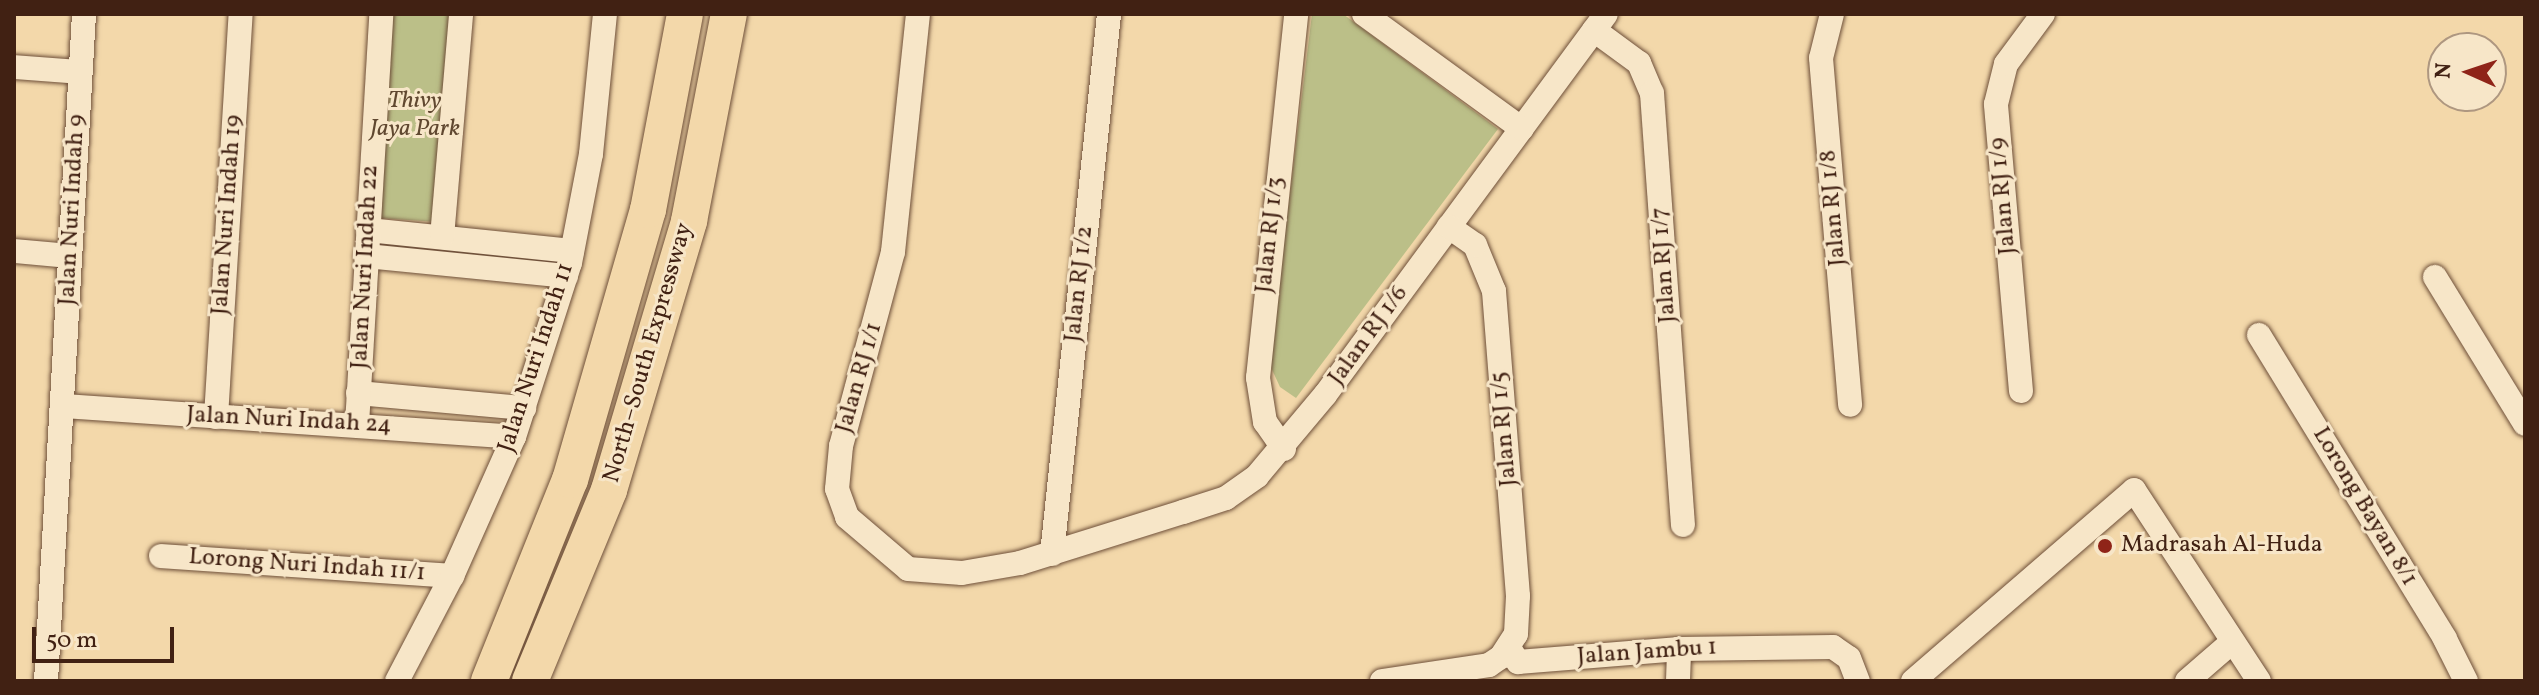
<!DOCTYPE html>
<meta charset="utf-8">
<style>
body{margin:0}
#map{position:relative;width:2539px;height:695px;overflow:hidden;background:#f3d8aa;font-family:Vollkorn,serif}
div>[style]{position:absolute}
.green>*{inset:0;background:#bbbf88}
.roads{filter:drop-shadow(0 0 2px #6e4f39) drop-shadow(0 0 2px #6e4f39)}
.minor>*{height:24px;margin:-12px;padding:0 12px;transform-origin:12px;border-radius:12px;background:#f7e6c8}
.highway>*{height:36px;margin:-18px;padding:0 18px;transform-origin:18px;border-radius:18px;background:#f3d8aa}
.dots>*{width:22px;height:22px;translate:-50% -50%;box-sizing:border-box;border:4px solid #f7e6c8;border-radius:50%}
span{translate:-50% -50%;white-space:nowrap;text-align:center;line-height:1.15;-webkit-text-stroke:6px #f7e6c8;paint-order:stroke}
.park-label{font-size:24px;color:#604830;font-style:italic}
.street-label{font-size:24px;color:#412113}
.poi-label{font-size:24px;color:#412113}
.left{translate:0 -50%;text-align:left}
.frame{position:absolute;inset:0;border:16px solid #412113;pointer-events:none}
.north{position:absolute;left:2427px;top:32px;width:80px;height:80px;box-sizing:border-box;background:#f7e6c8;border:2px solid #ae9780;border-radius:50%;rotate:273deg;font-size:22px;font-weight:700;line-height:32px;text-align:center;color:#412113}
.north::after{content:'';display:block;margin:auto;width:28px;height:36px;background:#8f2418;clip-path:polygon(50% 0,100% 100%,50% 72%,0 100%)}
.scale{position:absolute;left:32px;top:627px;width:142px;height:36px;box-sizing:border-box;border:4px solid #412113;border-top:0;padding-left:10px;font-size:24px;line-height:28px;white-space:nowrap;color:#412113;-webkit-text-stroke:6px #f7e6c8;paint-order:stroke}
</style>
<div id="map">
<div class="green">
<div style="clip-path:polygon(393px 14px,453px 14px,438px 222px,378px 218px)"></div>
<div style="clip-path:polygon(1312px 14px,1343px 14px,1498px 129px,1296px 398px,1280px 387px,1269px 363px)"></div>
</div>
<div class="roads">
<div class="minor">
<div style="left:918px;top:14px;width:239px;rotate:96deg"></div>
<div style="left:893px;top:252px;width:201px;rotate:105deg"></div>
<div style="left:841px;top:446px;width:43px;rotate:95.3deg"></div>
<div style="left:837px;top:489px;width:30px;rotate:70deg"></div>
<div style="left:847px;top:517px;width:80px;rotate:40.4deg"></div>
<div style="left:908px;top:569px;width:54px;rotate:4.2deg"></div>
<div style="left:962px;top:573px;width:59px;rotate:-9.8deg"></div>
<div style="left:1020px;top:563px;width:171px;rotate:-17.4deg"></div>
<div style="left:1183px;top:512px;width:45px;rotate:-18deg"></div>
<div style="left:1226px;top:498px;width:38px;rotate:-35deg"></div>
<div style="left:1257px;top:476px;width:106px;rotate:-50deg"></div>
<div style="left:1325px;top:395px;width:473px;rotate:-53.6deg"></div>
<div style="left:1364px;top:14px;width:195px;rotate:36deg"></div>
<div style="left:1832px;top:14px;width:45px;rotate:104deg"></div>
<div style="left:1821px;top:58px;width:348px;rotate:85.2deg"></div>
<div style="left:1594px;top:30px;width:56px;rotate:36.3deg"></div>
<div style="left:1639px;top:63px;width:33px;rotate:67deg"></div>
<div style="left:1652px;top:93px;width:433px;rotate:85.9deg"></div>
<div style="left:14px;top:67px;width:66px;rotate:4.3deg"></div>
<div style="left:368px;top:230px;width:205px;rotate:5.9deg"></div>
<div style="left:442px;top:237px;width:224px;rotate:-85.1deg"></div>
<div style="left:14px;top:251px;width:55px;rotate:5.2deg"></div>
<div style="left:366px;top:256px;width:201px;rotate:5.7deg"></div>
<div style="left:2435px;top:277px;width:172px;rotate:58.5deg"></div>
<div style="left:2259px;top:335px;width:356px;rotate:58.5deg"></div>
<div style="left:2445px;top:639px;width:47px;rotate:63.4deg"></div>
<div style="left:2021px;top:391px;width:288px;rotate:-95deg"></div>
<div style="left:1996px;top:104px;width:41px;rotate:-76deg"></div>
<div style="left:2006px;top:64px;width:62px;rotate:-53.5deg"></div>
<div style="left:358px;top:393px;width:167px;rotate:5.2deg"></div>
<div style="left:64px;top:406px;width:451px;rotate:3.9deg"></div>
<div style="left:216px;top:417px;width:404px;rotate:-86.5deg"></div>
<div style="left:357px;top:424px;width:411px;rotate:-86.6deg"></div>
<div style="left:1284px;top:449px;width:33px;rotate:-125deg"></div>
<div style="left:1265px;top:422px;width:45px;rotate:-99deg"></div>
<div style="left:1258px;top:378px;width:366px;rotate:-84deg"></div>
<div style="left:1052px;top:554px;width:543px;rotate:-83.97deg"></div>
<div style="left:161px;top:556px;width:292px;rotate:3.9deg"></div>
<div style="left:1509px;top:648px;width:17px;rotate:57deg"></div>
<div style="left:1518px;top:662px;width:162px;rotate:-4.6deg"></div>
<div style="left:1679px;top:649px;width:154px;rotate:-0.7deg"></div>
<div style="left:1833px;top:647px;width:19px;rotate:35deg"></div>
<div style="left:1849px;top:658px;width:25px;rotate:69deg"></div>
<div style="left:46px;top:681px;width:668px;rotate:-86.74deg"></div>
<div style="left:397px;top:681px;width:119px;rotate:-62.4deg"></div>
<div style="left:452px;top:576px;width:152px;rotate:-66deg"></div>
<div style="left:514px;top:437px;width:183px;rotate:-72.2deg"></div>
<div style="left:570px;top:263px;width:111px;rotate:-79.1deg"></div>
<div style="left:591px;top:154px;width:141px;rotate:-84.3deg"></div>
<div style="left:1382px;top:681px;width:108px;rotate:-8.5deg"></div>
<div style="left:1489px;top:665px;width:14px;rotate:-34deg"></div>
<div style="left:1501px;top:657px;width:27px;rotate:-57deg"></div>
<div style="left:1516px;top:634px;width:38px;rotate:-87deg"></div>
<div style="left:1518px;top:596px;width:306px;rotate:-94.5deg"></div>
<div style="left:1494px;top:291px;width:50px;rotate:-112.4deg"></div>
<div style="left:1475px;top:245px;width:32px;rotate:-145deg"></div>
<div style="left:1678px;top:681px;width:32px;rotate:-88deg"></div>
<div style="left:1913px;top:681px;width:292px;rotate:-40.8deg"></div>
<div style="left:2134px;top:490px;width:228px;rotate:56.8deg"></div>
<div style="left:2187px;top:681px;width:60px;rotate:-40.9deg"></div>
</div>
<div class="highway">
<div style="left:489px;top:681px;width:217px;rotate:-68.1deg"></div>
<div style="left:570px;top:480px;width:281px;rotate:-73.9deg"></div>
<div style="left:648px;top:210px;width:199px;rotate:-79.3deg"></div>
<div style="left:530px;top:681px;width:207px;rotate:-67.5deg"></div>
<div style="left:609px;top:490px;width:281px;rotate:-73.4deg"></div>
<div style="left:689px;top:221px;width:211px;rotate:-79.1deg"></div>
</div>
</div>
<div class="dots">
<div style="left:2105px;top:546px;background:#8f2418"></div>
</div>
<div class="park-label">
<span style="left:415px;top:116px">Thivy<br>Jaya Park</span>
</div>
<div class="street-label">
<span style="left:2004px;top:196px;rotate:-95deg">Jalan RJ 1/9</span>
<span style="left:1834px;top:208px;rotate:-95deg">Jalan RJ 1/8</span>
<span style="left:73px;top:210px;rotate:-87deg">Jalan Nuri Indah 9</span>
<span style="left:228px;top:215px;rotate:-86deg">Jalan Nuri Indah 19</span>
<span style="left:1271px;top:235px;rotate:-84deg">Jalan RJ 1/3</span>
<span style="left:1665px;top:265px;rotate:-94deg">Jalan RJ 1/7</span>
<span style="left:366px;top:267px;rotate:-87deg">Jalan Nuri Indah 22</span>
<span style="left:1080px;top:284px;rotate:-84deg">Jalan RJ 1/2</span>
<span style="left:1369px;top:336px;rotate:-54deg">Jalan RJ 1/6</span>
<span style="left:649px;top:353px;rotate:-74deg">North–South Expressway</span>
<span style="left:537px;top:358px;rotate:-72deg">Jalan Nuri Indah 11</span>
<span style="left:860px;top:378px;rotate:-74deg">Jalan RJ 1/1</span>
<span style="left:289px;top:421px;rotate:3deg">Jalan Nuri Indah 24</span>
<span style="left:1505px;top:429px;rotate:-95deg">Jalan RJ 1/5</span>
<span style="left:2364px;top:507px;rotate:59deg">Lorong Bayan 8/1</span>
<span style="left:307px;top:566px;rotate:4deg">Lorong Nuri Indah 11/1</span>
<span style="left:1647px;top:653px;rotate:-4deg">Jalan Jambu 1</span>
</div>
<div class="poi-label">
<span class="left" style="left:2121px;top:546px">Madrasah Al-Huda</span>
</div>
<div class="frame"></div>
<div class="north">N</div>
<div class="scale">50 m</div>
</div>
